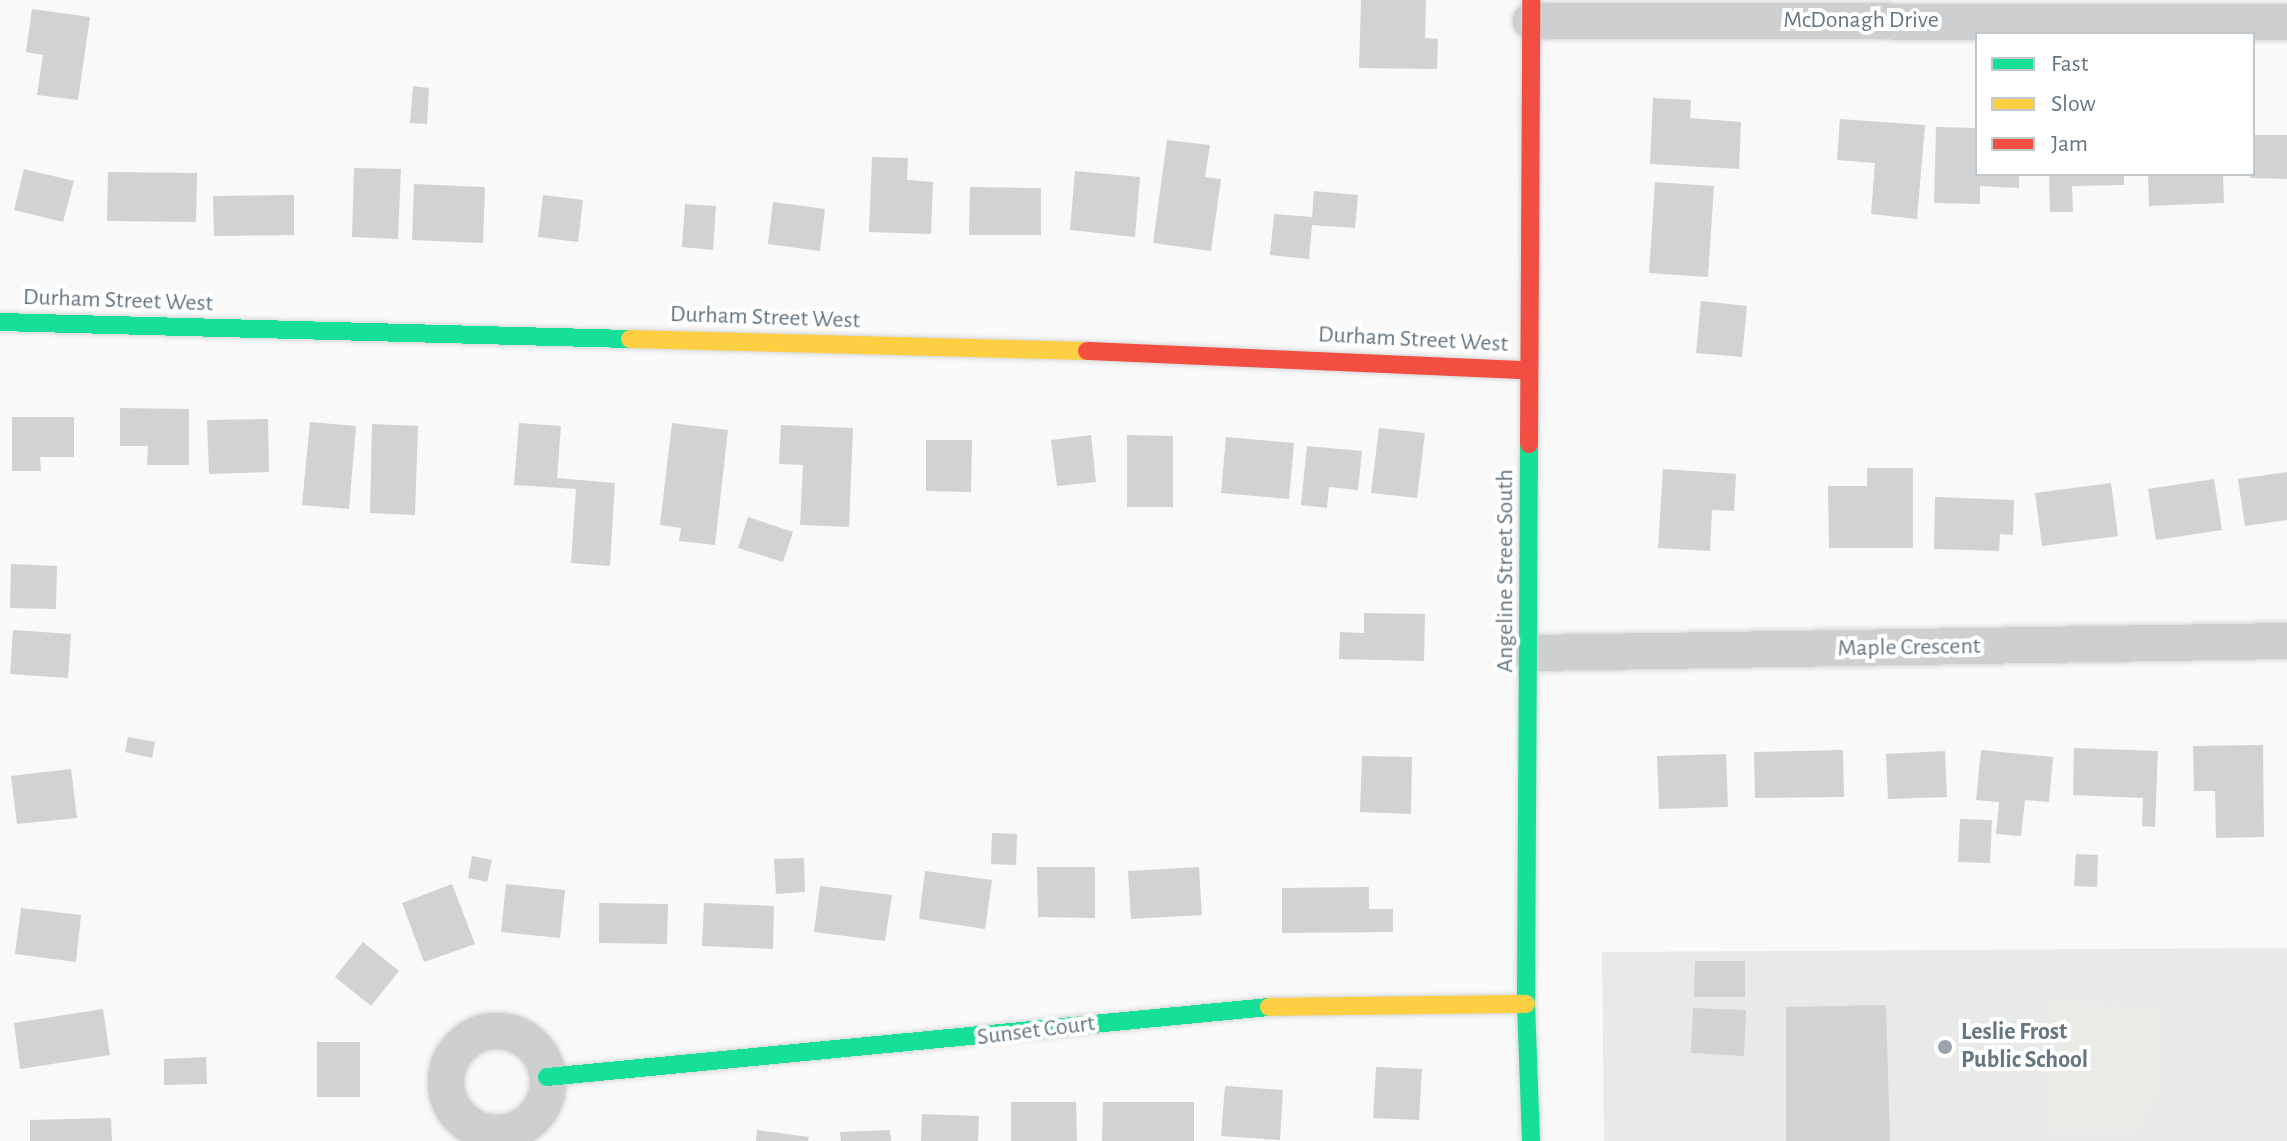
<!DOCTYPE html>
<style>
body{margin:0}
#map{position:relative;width:2287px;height:1141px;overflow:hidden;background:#f9f9f9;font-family:"Alegreya Sans",sans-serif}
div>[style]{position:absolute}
.built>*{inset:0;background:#e8e9e9}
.green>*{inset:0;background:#e8ebe6}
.building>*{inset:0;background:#d0d2d3}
.roads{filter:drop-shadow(0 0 2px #d5d6d7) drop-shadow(0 0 2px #d5d6d7)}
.street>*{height:36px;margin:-18px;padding:0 18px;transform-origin:18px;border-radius:18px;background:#cecfd0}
.street>.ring{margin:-18px;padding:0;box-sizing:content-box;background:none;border:36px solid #cecfd0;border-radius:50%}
.fast>*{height:18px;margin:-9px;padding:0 9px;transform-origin:9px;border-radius:9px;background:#16e098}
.slow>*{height:18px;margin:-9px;padding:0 9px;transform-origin:9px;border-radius:9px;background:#ffcf43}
.jam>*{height:18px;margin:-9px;padding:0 9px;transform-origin:9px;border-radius:9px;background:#f24e42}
.dots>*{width:22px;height:22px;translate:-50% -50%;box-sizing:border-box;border:4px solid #fff;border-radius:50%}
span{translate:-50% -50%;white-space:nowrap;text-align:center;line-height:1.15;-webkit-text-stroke:8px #fff;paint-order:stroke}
.street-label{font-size:24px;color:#657683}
.poi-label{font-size:24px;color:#657683;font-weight:700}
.left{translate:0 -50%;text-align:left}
.legend{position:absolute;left:1975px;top:32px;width:280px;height:144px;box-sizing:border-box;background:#fff;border:2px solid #c1c8cd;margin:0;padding:10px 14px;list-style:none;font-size:24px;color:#657683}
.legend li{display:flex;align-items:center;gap:16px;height:40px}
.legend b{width:40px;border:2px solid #c1c8cd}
</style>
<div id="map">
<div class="built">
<div style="clip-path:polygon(2287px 948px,2287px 1141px,1604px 1141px,1602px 952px)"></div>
</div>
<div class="green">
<div style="clip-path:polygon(2048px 1002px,2159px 1005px,2156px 1100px,2136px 1132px,2044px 1132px)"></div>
</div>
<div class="building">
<div style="clip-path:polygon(1361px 0,1426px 0,1425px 38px,1438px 39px,1437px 69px,1359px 68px)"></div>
<div style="clip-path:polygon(32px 9px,90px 17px,78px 100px,37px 95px,43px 55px,26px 52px)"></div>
<div style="clip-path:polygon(413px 86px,429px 88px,427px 124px,410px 123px)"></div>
<div style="clip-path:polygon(1653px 98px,1691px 100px,1690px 118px,1741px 122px,1739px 169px,1650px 164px)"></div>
<div style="clip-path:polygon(1840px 119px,1925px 125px,1917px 219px,1871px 214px,1875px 163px,1837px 160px)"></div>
<div style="clip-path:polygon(1936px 127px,1977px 128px,1977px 174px,2019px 174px,2019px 188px,1980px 186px,1980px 204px,1934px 203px)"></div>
<div style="clip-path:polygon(2253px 135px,2287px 135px,2287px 179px,2250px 178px)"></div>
<div style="clip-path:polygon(1167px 140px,1210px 145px,1205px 177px,1221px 179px,1211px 251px,1153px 243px)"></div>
<div style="clip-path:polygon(872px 157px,908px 158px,907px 180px,933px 182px,931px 234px,869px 232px)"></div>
<div style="clip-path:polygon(354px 168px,401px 169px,398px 239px,352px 237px)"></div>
<div style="clip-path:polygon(24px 169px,74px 181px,63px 222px,14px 210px)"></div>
<div style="clip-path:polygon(1075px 171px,1140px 177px,1135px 237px,1070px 230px)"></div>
<div style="clip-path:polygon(108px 172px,197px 173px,196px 222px,107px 221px)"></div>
<div style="clip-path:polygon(2049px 174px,2124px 174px,2124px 185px,2072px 186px,2073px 212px,2050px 212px)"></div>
<div style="clip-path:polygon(2148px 174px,2223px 174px,2224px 203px,2149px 206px)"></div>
<div style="clip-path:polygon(1655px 182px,1714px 186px,1708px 277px,1649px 273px)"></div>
<div style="clip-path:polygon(414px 184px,485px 187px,483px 243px,412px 240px)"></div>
<div style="clip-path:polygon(970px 187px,1041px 188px,1041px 235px,969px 235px)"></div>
<div style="clip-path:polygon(1314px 191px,1358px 195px,1355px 228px,1312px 225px,1309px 259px,1270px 255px,1274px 214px,1312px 217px)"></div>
<div style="clip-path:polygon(294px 195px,294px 235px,214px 236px,213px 196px)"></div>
<div style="clip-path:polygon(543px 195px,583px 200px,578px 242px,538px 237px)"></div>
<div style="clip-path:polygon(773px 202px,825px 209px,820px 251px,768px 244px)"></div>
<div style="clip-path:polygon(685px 204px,716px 206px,713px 250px,682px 247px)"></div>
<div style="clip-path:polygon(1701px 301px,1747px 306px,1742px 357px,1696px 353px)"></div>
<div style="clip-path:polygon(120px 408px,189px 409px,189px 465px,147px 465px,148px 446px,120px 446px)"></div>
<div style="clip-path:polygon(12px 417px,74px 417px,74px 457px,40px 457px,41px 471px,12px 471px)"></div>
<div style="clip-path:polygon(268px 419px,269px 472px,209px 474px,207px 420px)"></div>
<div style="clip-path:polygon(310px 422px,356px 426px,349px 509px,302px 505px)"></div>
<div style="clip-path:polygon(519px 423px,561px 426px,557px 478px,615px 483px,610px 566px,571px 563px,576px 489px,514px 485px)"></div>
<div style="clip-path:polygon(672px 423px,728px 430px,715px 545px,679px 541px,681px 528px,660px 525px)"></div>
<div style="clip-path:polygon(372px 424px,418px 426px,415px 515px,370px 513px)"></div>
<div style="clip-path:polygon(781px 425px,853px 428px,849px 527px,800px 525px,803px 465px,779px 464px)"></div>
<div style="clip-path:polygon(1379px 428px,1425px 433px,1417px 498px,1371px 493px)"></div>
<div style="clip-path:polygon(1091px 435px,1096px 482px,1057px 486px,1051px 440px)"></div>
<div style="clip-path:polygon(1127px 435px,1173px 436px,1173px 507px,1127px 507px)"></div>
<div style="clip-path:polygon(1226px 437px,1294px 443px,1289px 499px,1221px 493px)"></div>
<div style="clip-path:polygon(926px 440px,972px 440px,971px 492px,926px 491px)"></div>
<div style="clip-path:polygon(1307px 446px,1362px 451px,1358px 490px,1329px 487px,1327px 508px,1301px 505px)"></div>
<div style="clip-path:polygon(1867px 468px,1913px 468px,1913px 548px,1829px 548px,1828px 486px,1867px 486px)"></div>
<div style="clip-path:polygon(1663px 469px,1736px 474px,1734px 511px,1712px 510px,1710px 551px,1658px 548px)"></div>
<div style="clip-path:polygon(2287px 472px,2287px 520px,2245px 526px,2238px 479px)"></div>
<div style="clip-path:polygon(2214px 479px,2222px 530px,2156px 540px,2148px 489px)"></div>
<div style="clip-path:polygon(2111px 483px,2118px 536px,2042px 546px,2035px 493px)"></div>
<div style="clip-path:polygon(1935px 497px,2014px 500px,2013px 535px,2000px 534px,1999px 551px,1934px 549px)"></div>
<div style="clip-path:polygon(748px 517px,793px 532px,783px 562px,738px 548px)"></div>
<div style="clip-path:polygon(11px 564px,57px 566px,56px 609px,10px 608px)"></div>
<div style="clip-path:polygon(1364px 613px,1425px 614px,1424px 661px,1339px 659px,1340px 632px,1364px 633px)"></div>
<div style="clip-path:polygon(13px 630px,71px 634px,68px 678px,10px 674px)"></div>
<div style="clip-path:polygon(128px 737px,155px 742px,152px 758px,125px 752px)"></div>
<div style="clip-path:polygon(2263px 745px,2264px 837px,2216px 838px,2215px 791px,2194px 791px,2193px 746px)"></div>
<div style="clip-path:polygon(2074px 748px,2158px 751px,2155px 827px,2142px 826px,2143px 798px,2073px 795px)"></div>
<div style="clip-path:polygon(1843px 750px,1844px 797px,1755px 798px,1754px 752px)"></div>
<div style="clip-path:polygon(1981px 750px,2053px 757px,2049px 802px,2025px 800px,2021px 836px,1996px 834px,1999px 802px,1976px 800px)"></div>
<div style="clip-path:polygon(1945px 751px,1947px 797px,1888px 799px,1886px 754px)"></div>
<div style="clip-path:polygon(1726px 754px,1728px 807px,1659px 809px,1657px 756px)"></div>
<div style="clip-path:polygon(1362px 756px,1412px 757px,1411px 814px,1360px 812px)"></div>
<div style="clip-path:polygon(71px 769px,77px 818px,17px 824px,11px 776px)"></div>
<div style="clip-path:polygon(1960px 819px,1992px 820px,1990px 863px,1958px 862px)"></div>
<div style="clip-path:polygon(992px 833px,1017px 834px,1016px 865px,991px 864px)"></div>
<div style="clip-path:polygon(2076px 854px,2098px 855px,2097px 887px,2074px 886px)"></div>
<div style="clip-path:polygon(472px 856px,492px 860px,487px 882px,468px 878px)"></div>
<div style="clip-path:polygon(804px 858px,805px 892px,776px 894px,774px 859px)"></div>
<div style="clip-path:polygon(1037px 867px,1095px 867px,1095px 918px,1038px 917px)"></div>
<div style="clip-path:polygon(1199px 867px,1202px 915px,1131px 919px,1128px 871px)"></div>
<div style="clip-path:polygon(925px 871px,992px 880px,985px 929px,919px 919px)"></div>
<div style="clip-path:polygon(452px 884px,475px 944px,424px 962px,402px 903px)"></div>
<div style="clip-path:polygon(506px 884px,565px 890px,560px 938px,501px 932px)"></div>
<div style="clip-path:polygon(820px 886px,892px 895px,885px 941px,814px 932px)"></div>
<div style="clip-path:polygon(1369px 887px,1369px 909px,1393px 909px,1393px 932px,1282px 933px,1282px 888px)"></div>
<div style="clip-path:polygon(599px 903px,668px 904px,667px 944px,599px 943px)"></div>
<div style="clip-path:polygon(704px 903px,774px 906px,773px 949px,702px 946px)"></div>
<div style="clip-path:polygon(21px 908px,81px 915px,76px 962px,15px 954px)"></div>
<div style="clip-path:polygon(363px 942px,399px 971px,371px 1006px,335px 977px)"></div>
<div style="clip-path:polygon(1695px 961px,1745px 961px,1745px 997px,1694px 997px)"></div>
<div style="clip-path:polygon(1886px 1005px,1890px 1141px,1786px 1141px,1786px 1007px)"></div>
<div style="clip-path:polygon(1693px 1008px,1746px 1010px,1744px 1056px,1691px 1053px)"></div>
<div style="clip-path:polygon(103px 1009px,110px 1055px,20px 1069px,14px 1023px)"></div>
<div style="clip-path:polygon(317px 1042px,360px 1042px,360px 1097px,317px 1097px)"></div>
<div style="clip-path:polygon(206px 1057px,207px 1084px,164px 1085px,164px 1059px)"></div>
<div style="clip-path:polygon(1376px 1067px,1422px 1069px,1419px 1120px,1373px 1118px)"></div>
<div style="clip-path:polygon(1225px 1086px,1283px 1090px,1280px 1140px,1221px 1136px)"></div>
<div style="clip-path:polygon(1011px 1102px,1076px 1102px,1077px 1141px,1011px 1141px)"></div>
<div style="clip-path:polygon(1103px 1102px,1194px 1102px,1194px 1141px,1102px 1141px)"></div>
<div style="clip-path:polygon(922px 1114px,979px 1116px,978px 1141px,921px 1141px)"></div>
<div style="clip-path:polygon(111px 1118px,112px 1141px,30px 1141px,30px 1120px)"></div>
<div style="clip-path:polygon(757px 1130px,809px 1137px,808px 1141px,756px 1141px)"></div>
<div style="clip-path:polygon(890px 1130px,891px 1141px,841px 1141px,840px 1132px)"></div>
</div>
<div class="roads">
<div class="street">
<div style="left:1531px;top:21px;width:756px;rotate:0.08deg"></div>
<div style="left:1531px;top:653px;width:756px;rotate:-0.91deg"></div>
<div class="ring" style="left:446px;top:1031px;width:66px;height:66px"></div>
</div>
<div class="fast">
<div style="left:0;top:322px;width:630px;rotate:1.55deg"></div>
<div style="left:1529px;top:444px;width:560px;rotate:90.31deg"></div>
<div style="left:1526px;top:1004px;width:137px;rotate:87.9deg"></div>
<div style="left:547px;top:1077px;width:725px;rotate:-5.54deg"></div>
</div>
<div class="slow">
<div style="left:630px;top:339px;width:457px;rotate:1.5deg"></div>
<div style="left:1269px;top:1007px;width:257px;rotate:-0.7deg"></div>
</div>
<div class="jam">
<div style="left:1087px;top:351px;width:442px;rotate:2.5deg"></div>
<div style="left:1529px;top:444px;width:444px;rotate:-89.7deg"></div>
</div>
</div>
<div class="dots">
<div style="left:1945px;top:1047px;background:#99a4ac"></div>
</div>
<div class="street-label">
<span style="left:1861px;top:21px">McDonagh Drive</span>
<span style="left:118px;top:301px;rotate:2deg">Durham Street West</span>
<span style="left:765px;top:318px;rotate:2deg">Durham Street West</span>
<span style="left:1413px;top:340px;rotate:3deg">Durham Street West</span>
<span style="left:1506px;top:571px;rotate:-90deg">Angeline Street South</span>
<span style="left:1909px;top:648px;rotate:-1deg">Maple Crescent</span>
<span style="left:1036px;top:1031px;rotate:-7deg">Sunset Court</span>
</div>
<div class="poi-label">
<span class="left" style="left:1961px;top:1047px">Leslie Frost<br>Public School</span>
</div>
<ul class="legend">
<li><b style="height:10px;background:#16e098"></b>Fast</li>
<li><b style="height:10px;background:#ffcf43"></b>Slow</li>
<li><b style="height:10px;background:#f24e42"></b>Jam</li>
</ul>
</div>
